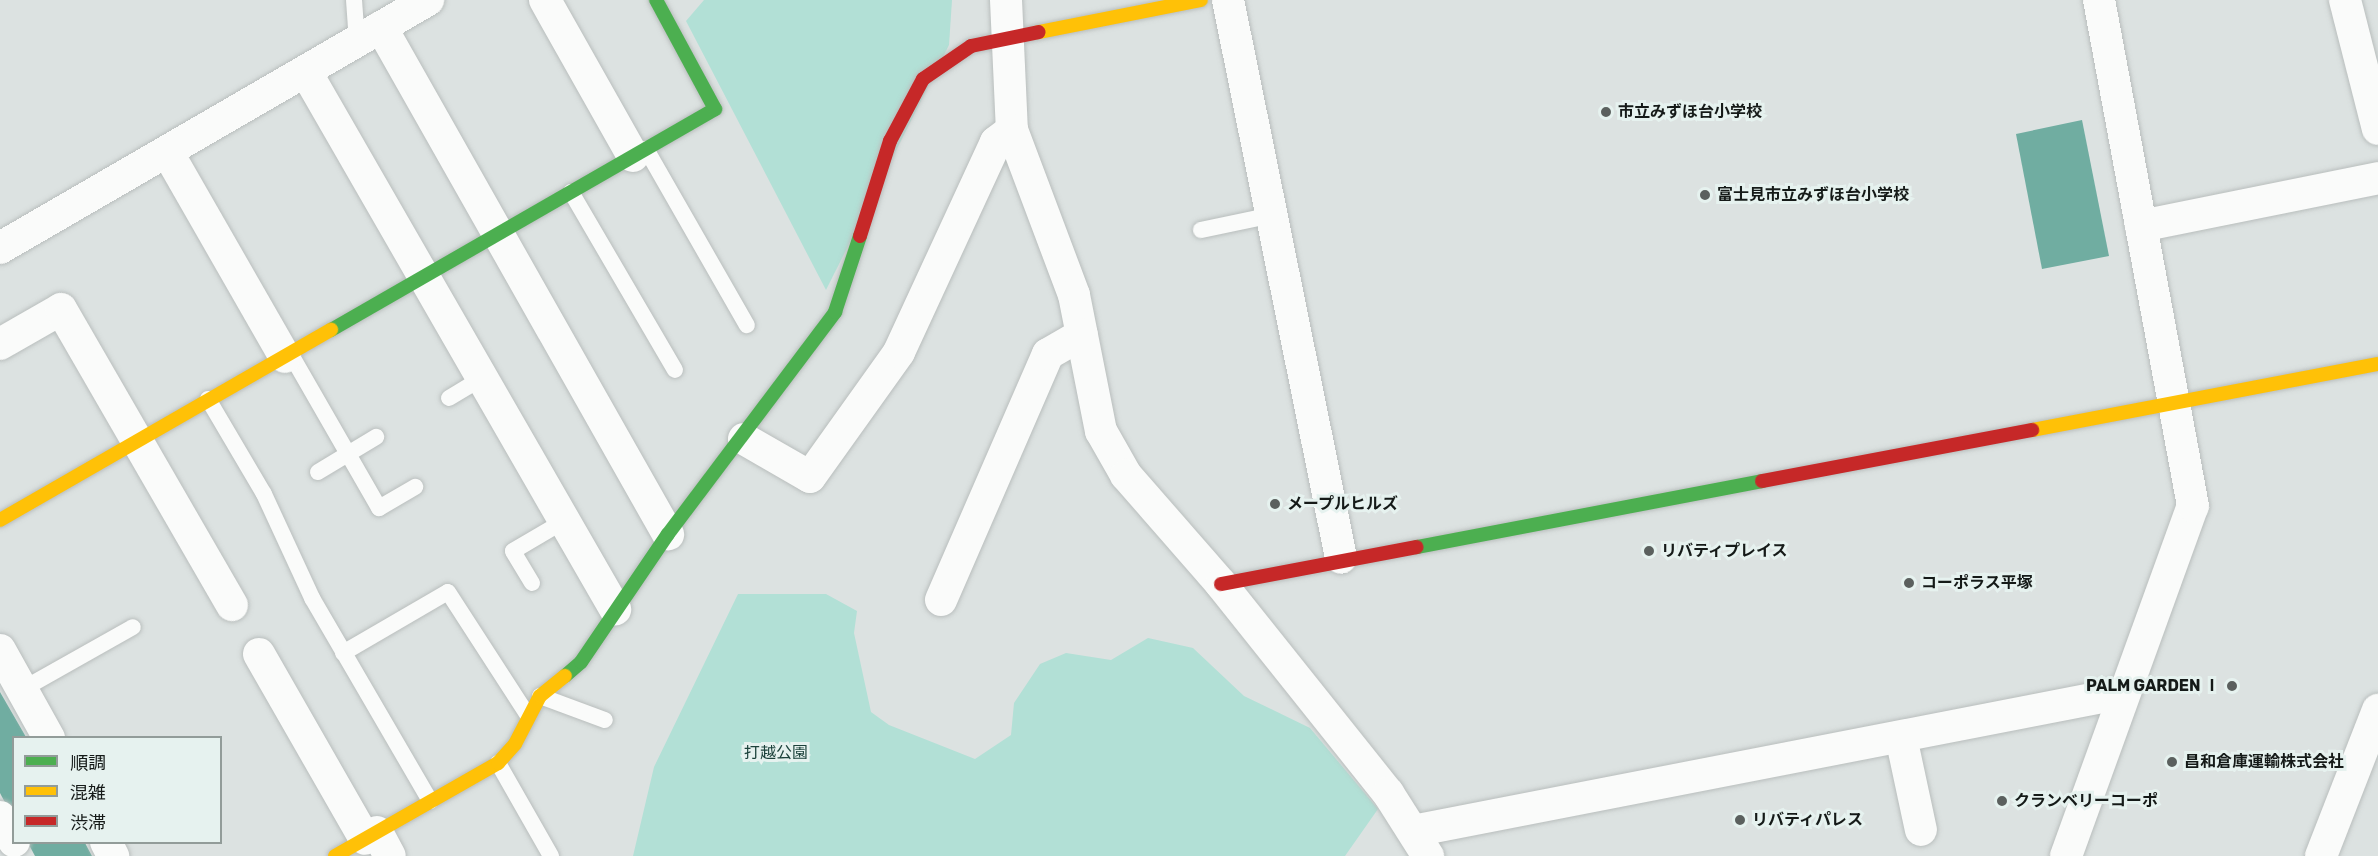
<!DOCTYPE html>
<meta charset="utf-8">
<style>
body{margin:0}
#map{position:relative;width:2378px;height:856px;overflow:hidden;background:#dce2e1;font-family:Rubik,"Noto Sans JP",sans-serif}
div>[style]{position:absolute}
.green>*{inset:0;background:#b2e0d6}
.water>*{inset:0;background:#70ada1}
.roads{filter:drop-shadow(0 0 2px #b9bebd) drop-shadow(0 0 2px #b9bebd)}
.lane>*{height:16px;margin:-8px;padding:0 8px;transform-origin:8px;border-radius:8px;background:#fafbfa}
.street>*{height:32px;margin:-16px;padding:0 16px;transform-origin:16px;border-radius:16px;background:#fafbfa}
.fast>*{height:14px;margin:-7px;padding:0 7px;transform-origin:7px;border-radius:7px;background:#4caf50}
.slow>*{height:14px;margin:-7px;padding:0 7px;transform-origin:7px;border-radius:7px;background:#ffc107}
.jam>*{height:14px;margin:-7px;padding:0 7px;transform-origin:7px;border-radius:7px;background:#c62828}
.dots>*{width:16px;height:16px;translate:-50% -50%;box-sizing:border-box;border:3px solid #e6f2ef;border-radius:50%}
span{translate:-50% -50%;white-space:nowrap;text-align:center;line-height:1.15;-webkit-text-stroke:6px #e6f2ef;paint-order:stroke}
.poi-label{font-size:16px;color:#151a18;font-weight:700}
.left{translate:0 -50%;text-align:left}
.right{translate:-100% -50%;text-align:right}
.park-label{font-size:16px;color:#1c423b}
.legend{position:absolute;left:12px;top:736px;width:210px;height:108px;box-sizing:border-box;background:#e6f2ef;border:2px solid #929c99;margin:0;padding:8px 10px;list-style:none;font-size:18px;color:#151a18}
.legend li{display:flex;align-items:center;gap:12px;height:30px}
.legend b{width:30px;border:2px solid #929c99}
</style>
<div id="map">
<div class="green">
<div style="clip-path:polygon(704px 0,952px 0,949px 45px,826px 290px,686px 21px)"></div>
<div style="clip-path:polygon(738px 594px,826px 594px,857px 611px,854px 633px,871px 712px,889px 725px,975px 759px,1011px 735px,1014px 703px,1040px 664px,1066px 653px,1111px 660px,1148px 638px,1193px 648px,1244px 696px,1310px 728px,1378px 809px,1345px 856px,633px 856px,654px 767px)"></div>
</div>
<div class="water">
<div style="clip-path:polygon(2082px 120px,2109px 256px,2042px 269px,2016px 134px)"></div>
<div style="clip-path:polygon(0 692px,26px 737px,14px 738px,13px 818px,0 793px)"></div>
<div style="clip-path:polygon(28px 843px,85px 843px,92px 856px,35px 856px)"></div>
</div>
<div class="roads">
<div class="lane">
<div style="left:354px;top:0;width:42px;rotate:85.9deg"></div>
<div style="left:646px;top:149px;width:203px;rotate:60.2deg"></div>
<div style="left:571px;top:192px;width:206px;rotate:59.7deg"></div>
<div style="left:1201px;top:230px;width:73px;rotate:-11.9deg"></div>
<div style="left:290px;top:353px;width:179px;rotate:60.1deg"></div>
<div style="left:379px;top:508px;width:42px;rotate:-30.3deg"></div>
<div style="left:449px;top:398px;width:39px;rotate:-31deg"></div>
<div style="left:208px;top:399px;width:110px;rotate:59.5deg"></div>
<div style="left:264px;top:494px;width:115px;rotate:65.2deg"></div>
<div style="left:312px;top:598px;width:235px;rotate:59.8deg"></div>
<div style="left:318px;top:472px;width:68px;rotate:-31.1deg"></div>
<div style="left:532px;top:583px;width:37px;rotate:-121deg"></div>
<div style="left:513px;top:551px;width:59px;rotate:-30.5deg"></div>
<div style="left:343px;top:653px;width:121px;rotate:-30.2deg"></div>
<div style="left:448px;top:592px;width:145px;rotate:57.1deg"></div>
<div style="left:23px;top:689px;width:126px;rotate:-29.4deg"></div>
<div style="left:540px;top:696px;width:69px;rotate:20.3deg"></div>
<div style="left:498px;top:763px;width:107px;rotate:60.3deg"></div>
</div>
<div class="street">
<div style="left:545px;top:0;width:179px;rotate:60.6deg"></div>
<div style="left:1006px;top:0;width:130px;rotate:87.4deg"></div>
<div style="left:1012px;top:130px;width:176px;rotate:69.4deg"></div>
<div style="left:1074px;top:295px;width:139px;rotate:78.8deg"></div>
<div style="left:1101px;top:431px;width:51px;rotate:60.4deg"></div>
<div style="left:1126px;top:475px;width:145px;rotate:48.9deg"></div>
<div style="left:1221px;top:584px;width:268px;rotate:51.4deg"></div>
<div style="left:1388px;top:793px;width:75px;rotate:57.6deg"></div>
<div style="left:1228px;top:0;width:569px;rotate:78.55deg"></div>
<div style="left:2345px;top:0;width:133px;rotate:75.7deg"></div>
<div style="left:381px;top:27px;width:583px;rotate:60.49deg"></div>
<div style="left:306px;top:72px;width:620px;rotate:60.08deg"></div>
<div style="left:168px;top:153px;width:235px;rotate:60.2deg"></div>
<div style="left:2141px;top:226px;width:242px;rotate:-11.4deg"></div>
<div style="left:0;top:248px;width:495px;rotate:-30.1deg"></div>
<div style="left:0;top:344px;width:70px;rotate:-29.8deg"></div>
<div style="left:61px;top:309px;width:342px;rotate:60deg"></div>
<div style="left:744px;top:439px;width:76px;rotate:29.9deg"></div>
<div style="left:810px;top:477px;width:153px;rotate:-54.5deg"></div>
<div style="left:899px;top:352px;width:231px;rotate:-65.2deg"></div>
<div style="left:996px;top:142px;width:20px;rotate:-37deg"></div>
<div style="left:941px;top:600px;width:268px;rotate:-66.5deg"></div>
<div style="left:1048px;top:354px;width:39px;rotate:-30deg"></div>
<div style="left:0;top:650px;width:101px;rotate:60.9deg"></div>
<div style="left:259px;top:654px;width:213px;rotate:60.2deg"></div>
<div style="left:1901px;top:737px;width:95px;rotate:77.9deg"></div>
<div style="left:0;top:817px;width:28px;rotate:60deg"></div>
<div style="left:1413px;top:831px;width:723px;rotate:-11deg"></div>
<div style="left:377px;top:832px;width:27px;rotate:62deg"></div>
<div style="left:106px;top:842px;width:16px;rotate:63deg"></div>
<div style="left:2066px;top:856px;width:372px;rotate:-70.1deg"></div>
<div style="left:2193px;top:506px;width:515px;rotate:-100.52deg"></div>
<div style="left:2321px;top:856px;width:157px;rotate:-68.7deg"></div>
</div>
<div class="fast">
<div style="left:331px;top:330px;width:443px;rotate:-29.9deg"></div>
<div style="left:715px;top:109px;width:124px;rotate:-118.4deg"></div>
<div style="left:1417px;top:547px;width:351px;rotate:-10.8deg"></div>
<div style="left:565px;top:676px;width:21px;rotate:-41deg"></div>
<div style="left:581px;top:662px;width:155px;rotate:-55.8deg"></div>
<div style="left:668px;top:534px;width:278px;rotate:-53deg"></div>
<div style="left:835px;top:312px;width:80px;rotate:-71.8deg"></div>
</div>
<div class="slow">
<div style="left:1039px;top:32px;width:165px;rotate:-11.2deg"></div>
<div style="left:2032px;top:430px;width:352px;rotate:-10.8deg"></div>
<div style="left:0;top:520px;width:382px;rotate:-29.9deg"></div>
<div style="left:335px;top:856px;width:188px;rotate:-29.7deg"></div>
<div style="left:498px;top:763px;width:25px;rotate:-48deg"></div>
<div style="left:515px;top:744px;width:54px;rotate:-62.5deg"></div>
<div style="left:540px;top:696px;width:32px;rotate:-39deg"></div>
</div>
<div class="jam">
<div style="left:860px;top:236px;width:100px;rotate:-72.5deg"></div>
<div style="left:890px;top:141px;width:70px;rotate:-62deg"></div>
<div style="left:923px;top:79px;width:58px;rotate:-34.5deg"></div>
<div style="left:971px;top:46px;width:69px;rotate:-11.6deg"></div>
<div style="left:1762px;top:481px;width:275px;rotate:-10.7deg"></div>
<div style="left:1221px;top:584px;width:199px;rotate:-10.7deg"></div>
</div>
</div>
<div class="dots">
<div style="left:1606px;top:112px;background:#5b605e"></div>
<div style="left:1705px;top:195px;background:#5b605e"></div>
<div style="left:1275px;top:504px;background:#5b605e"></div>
<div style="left:1649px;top:551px;background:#5b605e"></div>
<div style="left:1909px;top:583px;background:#5b605e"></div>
<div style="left:2232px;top:686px;background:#5b605e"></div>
<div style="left:2172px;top:762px;background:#5b605e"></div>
<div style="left:2002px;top:801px;background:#5b605e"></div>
<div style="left:1740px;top:820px;background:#5b605e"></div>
</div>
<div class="poi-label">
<span class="left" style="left:1618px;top:112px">市立みずほ台小学校</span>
<span class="left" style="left:1717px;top:195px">富士見市立みずほ台小学校</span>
<span class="left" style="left:1287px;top:504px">メープルヒルズ</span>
<span class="left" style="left:1661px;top:551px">リバティプレイス</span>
<span class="left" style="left:1921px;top:583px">コーポラス平塚</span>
<span class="right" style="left:2220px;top:686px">PALM GARDEN Ⅰ</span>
<span class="left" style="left:2184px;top:762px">昌和倉庫運輸株式会社</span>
<span class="left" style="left:2014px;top:801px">クランベリーコーポ</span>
<span class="left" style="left:1752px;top:820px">リバティパレス</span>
</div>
<div class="park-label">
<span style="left:776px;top:753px">打越公園</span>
</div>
<ul class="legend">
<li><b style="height:8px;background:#4caf50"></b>順調</li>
<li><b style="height:8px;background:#ffc107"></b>混雑</li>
<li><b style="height:8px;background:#c62828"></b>渋滞</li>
</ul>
</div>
